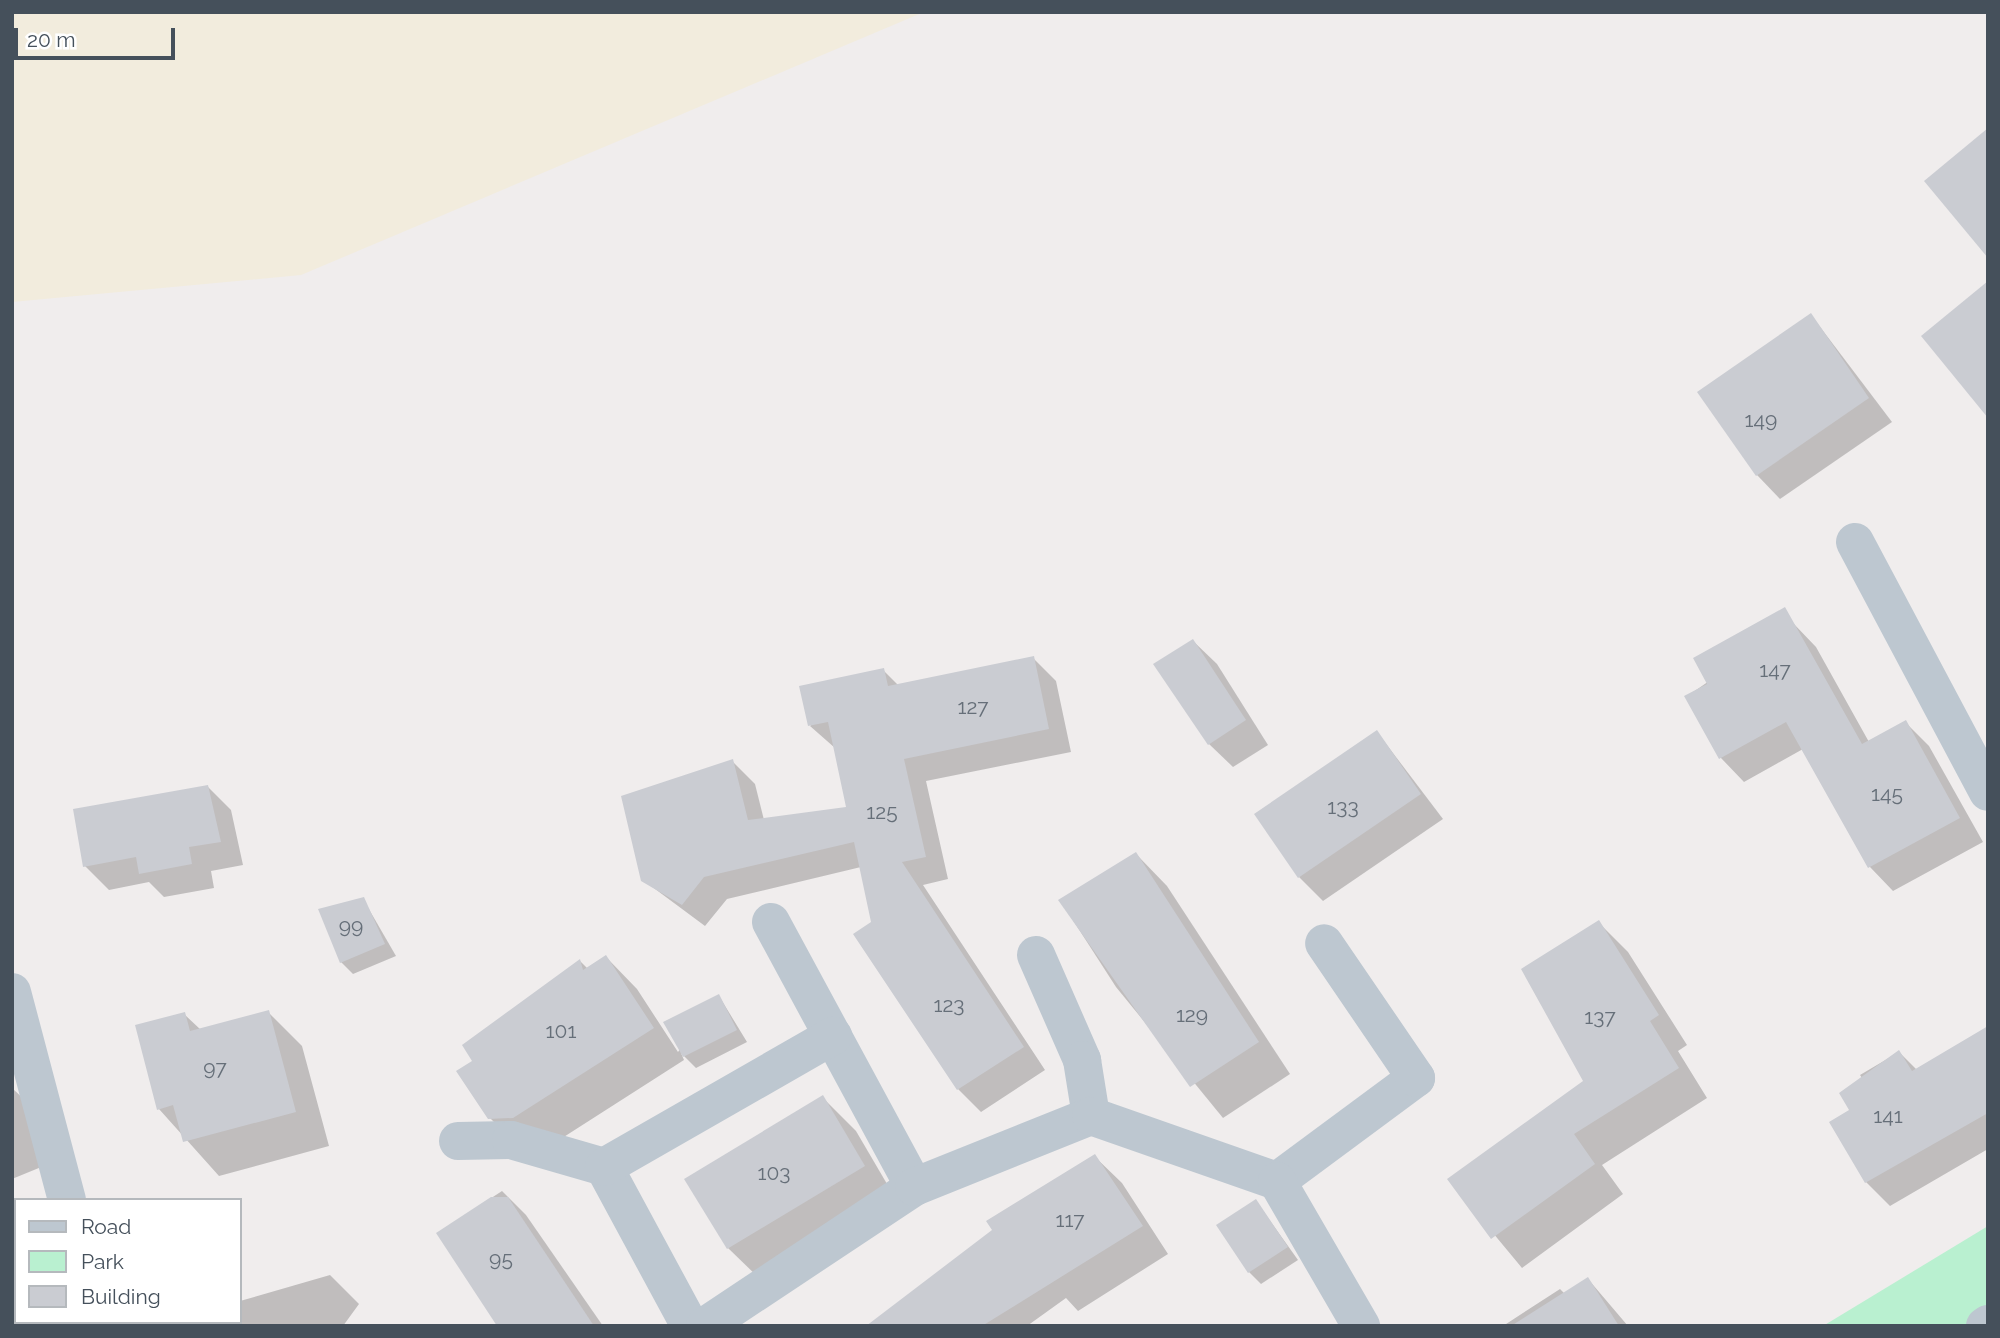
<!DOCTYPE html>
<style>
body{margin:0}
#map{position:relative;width:2000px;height:1338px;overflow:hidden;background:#f0eded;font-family:Raleway,sans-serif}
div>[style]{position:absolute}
.green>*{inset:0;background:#b9f0d0}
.sand>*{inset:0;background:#f2ecdd}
.shadow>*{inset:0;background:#0003}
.building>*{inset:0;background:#caccd2}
.minor>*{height:38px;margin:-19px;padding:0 19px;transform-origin:19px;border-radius:19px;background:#bdc7d0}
span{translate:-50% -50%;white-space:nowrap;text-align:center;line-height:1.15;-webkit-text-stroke:6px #fff;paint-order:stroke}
.number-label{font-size:21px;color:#666f79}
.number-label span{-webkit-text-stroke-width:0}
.frame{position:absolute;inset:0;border:14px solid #45505b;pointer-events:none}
.legend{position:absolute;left:14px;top:1198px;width:228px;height:126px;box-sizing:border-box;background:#fff;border:2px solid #b5b9bd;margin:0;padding:9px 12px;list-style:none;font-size:21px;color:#45505b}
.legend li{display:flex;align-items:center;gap:14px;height:35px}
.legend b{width:35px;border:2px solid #b5b9bd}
.scale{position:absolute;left:14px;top:28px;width:161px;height:32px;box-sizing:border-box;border:4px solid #45505b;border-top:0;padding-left:9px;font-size:21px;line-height:24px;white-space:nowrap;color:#45505b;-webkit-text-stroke:5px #fff;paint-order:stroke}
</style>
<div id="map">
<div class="green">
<div style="clip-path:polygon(1988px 1226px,1988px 1326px,1823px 1326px)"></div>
</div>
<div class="sand">
<div style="clip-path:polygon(12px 12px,924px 12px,301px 275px,12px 302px)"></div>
</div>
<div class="shadow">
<div style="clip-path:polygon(1811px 315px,1892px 422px,1780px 499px,1757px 475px)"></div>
<div style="clip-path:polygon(1793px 623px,1816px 647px,1869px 742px,1905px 722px,1929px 746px,1983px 842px,1893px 891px,1870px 867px,1803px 749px,1744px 782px,1721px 758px,1686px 697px)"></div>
<div style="clip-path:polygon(1193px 641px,1217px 664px,1268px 745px,1233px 767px,1209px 744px)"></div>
<div style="clip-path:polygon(1033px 658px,1056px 681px,1071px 752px,926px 781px,948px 879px,923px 885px,1045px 1070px,981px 1112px,958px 1089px,873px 923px,861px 867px,727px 899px,705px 926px,643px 880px,732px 761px,755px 784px,764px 820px,848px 809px,835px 748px,810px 726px,883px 670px,899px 686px)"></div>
<div style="clip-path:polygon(1377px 732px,1443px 819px,1323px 901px,1299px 877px)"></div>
<div style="clip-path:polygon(207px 786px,231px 810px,243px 865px,211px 871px,214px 888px,164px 897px,149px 882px,109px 890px,85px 866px)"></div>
<div style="clip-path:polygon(1136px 854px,1167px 886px,1290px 1074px,1223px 1118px,1116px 987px,1060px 900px)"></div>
<div style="clip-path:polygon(363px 899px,396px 956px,353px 974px,341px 962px)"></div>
<div style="clip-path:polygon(1598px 922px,1628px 952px,1687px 1045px,1678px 1051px,1707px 1098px,1602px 1165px,1623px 1194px,1522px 1268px,1449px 1180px,1585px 1081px)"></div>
<div style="clip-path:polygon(606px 957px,637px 989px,678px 1052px,719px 996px,747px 1042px,696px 1068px,681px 1053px,684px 1060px,545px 1149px,521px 1149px,489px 1117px,474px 1061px,580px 961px,588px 969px)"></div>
<div style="clip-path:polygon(268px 1012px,302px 1046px,329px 1146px,219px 1176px,159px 1109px,184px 1014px,201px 1030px)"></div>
<div style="clip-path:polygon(1988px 1028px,1988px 1149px,1890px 1206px,1866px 1182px,1831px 1122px,1851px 1111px,1864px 1081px,1860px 1075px,1899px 1052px,1917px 1070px)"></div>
<div style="clip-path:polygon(12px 1088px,27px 1102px,51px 1163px,12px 1179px)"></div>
<div style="clip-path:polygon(822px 1097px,856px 1131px,897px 1201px,762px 1281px,728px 1248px)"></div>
<div style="clip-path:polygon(1094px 1156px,1122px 1183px,1168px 1254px,1078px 1311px,1066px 1298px,1027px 1326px,871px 1326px)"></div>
<div style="clip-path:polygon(502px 1191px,526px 1215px,603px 1326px,498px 1326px,438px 1233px)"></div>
<div style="clip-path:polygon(1256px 1201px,1298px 1260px,1261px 1284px,1249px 1272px)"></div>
<div style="clip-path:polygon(12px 1256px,16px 1322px,55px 1326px,12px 1326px)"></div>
<div style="clip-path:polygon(330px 1275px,359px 1304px,343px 1326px,213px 1326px,240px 1322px,240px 1301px)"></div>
<div style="clip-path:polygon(1588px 1279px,1628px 1326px,1503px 1326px,1560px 1289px,1565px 1294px)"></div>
</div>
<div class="building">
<div style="clip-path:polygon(1988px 128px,1988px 258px,1924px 181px)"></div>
<div style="clip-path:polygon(1988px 281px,1988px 418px,1921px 336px)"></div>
<div style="clip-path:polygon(1811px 313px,1869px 398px,1756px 476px,1697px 392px)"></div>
<div style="clip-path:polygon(1785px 607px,1862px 744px,1906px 720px,1960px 818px,1868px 868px,1786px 722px,1719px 759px,1684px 696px,1707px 684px,1693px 658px)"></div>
<div style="clip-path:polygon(1193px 639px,1246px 720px,1208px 745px,1153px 664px)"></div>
<div style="clip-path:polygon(1034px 656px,1049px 729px,904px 759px,926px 857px,902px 862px,1024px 1047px,957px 1090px,853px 934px,871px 922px,854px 842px,704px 877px,682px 905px,641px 881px,621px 796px,733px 759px,748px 820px,846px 807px,828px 722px,808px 726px,799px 686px,884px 668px,888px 686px)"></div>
<div style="clip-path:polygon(1377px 730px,1421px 794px,1298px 878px,1254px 814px)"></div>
<div style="clip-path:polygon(208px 785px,221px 842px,189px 847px,192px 864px,139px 874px,136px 857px,83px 867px,73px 809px)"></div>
<div style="clip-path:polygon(1136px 852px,1259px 1042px,1190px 1087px,1058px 900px)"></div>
<div style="clip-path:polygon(364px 897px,385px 944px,340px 963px,318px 909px)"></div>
<div style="clip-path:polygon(1599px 920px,1659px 1015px,1650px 1021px,1679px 1068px,1574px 1134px,1595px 1164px,1491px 1239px,1447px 1179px,1583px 1081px,1521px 969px)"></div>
<div style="clip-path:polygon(606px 955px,654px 1028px,513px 1118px,488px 1119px,456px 1071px,472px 1061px,462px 1045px,580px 959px,583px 970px)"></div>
<div style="clip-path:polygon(719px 994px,737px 1030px,683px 1057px,663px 1022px)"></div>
<div style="clip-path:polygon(269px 1010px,296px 1112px,183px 1142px,173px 1105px,157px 1110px,135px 1025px,185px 1012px,190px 1031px)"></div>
<div style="clip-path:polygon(1988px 1026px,1988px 1113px,1865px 1183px,1829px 1122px,1849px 1110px,1839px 1093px,1899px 1050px,1912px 1071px)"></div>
<div style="clip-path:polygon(823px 1095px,865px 1166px,727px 1249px,684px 1179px)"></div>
<div style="clip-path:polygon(1095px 1154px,1143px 1226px,982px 1326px,866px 1326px,992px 1230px,986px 1221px)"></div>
<div style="clip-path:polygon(491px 1197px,508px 1197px,594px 1326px,497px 1326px,436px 1233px)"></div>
<div style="clip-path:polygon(1256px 1199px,1288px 1247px,1248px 1273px,1216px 1225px)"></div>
<div style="clip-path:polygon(1588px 1277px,1619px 1326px,1511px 1326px)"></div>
</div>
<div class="minor">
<div style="left:1855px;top:542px;width:283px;rotate:62deg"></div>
<div style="left:771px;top:922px;width:301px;rotate:61.6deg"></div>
<div style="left:1036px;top:955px;width:115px;rotate:66.3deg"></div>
<div style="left:1082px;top:1060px;width:57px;rotate:80.9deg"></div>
<div style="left:12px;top:992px;width:215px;rotate:75.2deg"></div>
<div style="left:458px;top:1141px;width:53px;rotate:-1.1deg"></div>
<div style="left:511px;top:1140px;width:97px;rotate:16.2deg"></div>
<div style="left:1277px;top:1181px;width:173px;rotate:-36.5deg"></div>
<div style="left:1416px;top:1078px;width:163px;rotate:-124.3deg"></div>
<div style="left:111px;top:1322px;width:4px;rotate:76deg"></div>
<div style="left:690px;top:1326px;width:181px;rotate:-118.4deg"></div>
<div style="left:604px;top:1167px;width:264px;rotate:-29.8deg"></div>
<div style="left:705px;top:1326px;width:251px;rotate:-33.6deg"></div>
<div style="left:914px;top:1187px;width:191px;rotate:-21.9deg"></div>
<div style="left:1091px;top:1116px;width:197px;rotate:19.3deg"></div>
<div style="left:1277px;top:1181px;width:168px;rotate:59.9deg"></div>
<div style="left:1985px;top:1326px;width:4px;rotate:-34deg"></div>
</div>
<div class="number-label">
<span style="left:1761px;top:420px">149</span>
<span style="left:1775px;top:670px">147</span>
<span style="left:973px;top:707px">127</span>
<span style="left:1887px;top:794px">145</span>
<span style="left:1343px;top:807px">133</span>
<span style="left:882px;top:812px">125</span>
<span style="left:351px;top:926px">99</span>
<span style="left:949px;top:1005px">123</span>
<span style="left:1192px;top:1015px">129</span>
<span style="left:1600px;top:1017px">137</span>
<span style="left:561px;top:1031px">101</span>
<span style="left:215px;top:1068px">97</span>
<span style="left:1888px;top:1116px">141</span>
<span style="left:774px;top:1173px">103</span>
<span style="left:1070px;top:1220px">117</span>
<span style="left:501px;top:1259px">95</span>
</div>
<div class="frame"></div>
<ul class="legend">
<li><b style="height:9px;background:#bdc7d0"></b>Road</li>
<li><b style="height:19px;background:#b9f0d0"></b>Park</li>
<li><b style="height:19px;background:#caccd2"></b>Building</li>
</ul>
<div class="scale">20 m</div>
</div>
